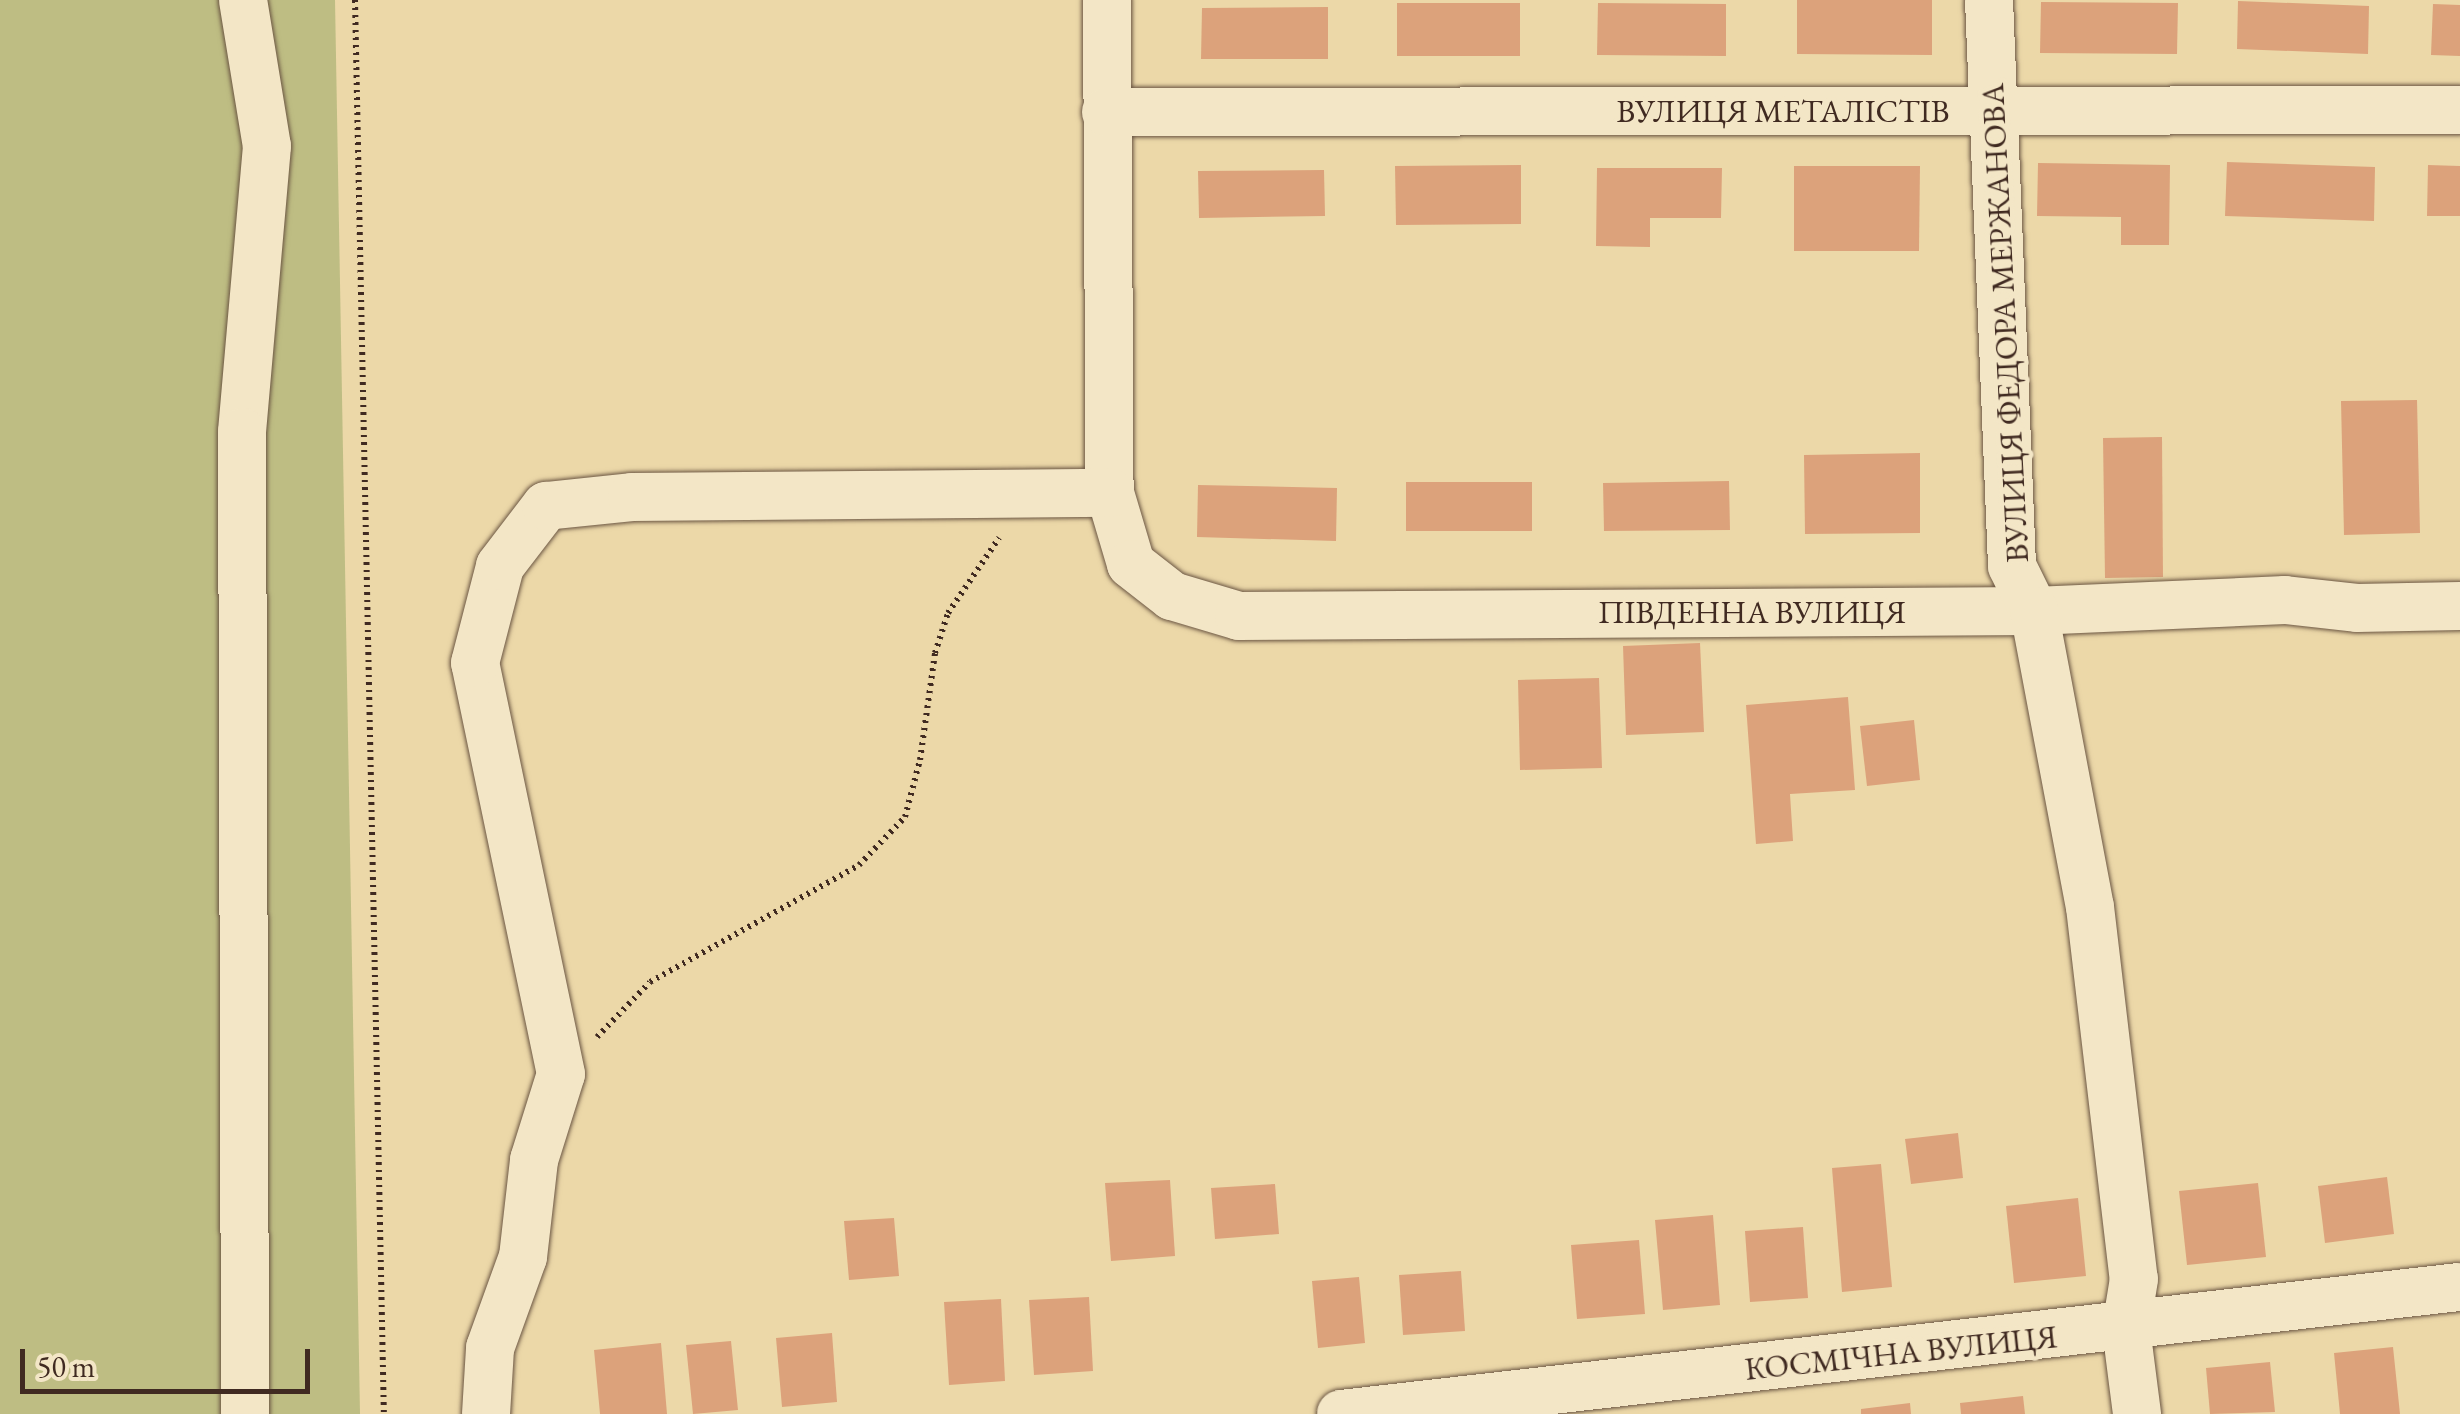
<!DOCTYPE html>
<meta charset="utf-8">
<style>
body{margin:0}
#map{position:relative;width:2460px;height:1414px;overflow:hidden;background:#ecd8a8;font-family:"EB Garamond",serif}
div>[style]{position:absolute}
.green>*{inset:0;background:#bebd83}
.building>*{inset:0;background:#dca27b}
.path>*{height:6px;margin-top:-3px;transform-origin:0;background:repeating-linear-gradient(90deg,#402a21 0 2.5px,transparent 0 7.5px)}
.roads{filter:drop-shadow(0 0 2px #6b5643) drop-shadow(0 0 2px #6b5643)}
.minor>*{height:48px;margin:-24px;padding:0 24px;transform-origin:24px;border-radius:24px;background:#f3e6c6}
span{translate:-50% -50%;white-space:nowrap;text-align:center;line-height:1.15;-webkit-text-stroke:9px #f3e6c6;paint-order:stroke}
.street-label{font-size:32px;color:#402a21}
.scale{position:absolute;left:20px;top:1349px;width:290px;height:45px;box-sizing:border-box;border:5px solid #402a21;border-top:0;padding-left:12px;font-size:30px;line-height:35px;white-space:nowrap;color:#402a21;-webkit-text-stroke:8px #f3e6c6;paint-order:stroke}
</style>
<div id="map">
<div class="green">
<div style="clip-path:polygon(0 0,335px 0,360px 1414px,0 1414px)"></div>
</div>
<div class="building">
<div style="clip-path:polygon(1797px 0,1932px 0,1932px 55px,1797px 54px)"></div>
<div style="clip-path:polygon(2238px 1px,2369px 6px,2368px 54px,2237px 49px)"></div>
<div style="clip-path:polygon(2041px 2px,2178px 3px,2177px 54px,2040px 53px)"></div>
<div style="clip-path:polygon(1397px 3px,1520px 3px,1520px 56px,1397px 56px)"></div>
<div style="clip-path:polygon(1598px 3px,1726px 4px,1726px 56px,1597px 55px)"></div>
<div style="clip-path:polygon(2433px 4px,2460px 5px,2460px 56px,2431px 55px)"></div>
<div style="clip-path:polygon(1328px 7px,1328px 59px,1201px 59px,1202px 8px)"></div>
<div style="clip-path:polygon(2227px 162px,2375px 167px,2374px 221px,2225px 216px)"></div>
<div style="clip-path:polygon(2038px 163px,2170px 165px,2169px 245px,2121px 245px,2121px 217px,2037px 216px)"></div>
<div style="clip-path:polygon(1521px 165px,1521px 224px,1396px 225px,1395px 166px)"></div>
<div style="clip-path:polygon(2428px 165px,2460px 166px,2460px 216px,2427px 216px)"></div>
<div style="clip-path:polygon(1794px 166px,1920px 166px,1919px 251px,1794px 251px)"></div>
<div style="clip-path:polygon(1597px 168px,1722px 168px,1721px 218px,1650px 218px,1650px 247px,1596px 246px)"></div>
<div style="clip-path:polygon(1324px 170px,1325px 216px,1199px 218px,1198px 171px)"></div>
<div style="clip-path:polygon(2417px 400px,2420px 533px,2344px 535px,2341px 401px)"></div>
<div style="clip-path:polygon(2162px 437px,2163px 577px,2105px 578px,2103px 438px)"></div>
<div style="clip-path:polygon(1920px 453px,1920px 533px,1805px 534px,1804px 455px)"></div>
<div style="clip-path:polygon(1729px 481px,1730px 530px,1604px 531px,1603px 483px)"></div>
<div style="clip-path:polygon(1406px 482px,1532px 482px,1532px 531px,1406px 531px)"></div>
<div style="clip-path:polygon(1198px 485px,1337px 488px,1336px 541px,1197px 537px)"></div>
<div style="clip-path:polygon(1700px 643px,1704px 732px,1626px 735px,1623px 646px)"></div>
<div style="clip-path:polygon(1599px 678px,1602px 768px,1520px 770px,1518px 680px)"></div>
<div style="clip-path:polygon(1848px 697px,1855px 790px,1790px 794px,1793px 841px,1756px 844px,1746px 705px)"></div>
<div style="clip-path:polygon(1914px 720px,1920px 780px,1867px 786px,1860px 726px)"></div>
<div style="clip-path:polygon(1958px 1133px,1963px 1178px,1911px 1184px,1905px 1139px)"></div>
<div style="clip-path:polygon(1881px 1164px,1892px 1287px,1842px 1292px,1832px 1168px)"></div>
<div style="clip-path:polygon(2387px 1177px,2394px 1234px,2325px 1243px,2318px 1186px)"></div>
<div style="clip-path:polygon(1170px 1180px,1175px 1256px,1111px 1261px,1105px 1183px)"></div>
<div style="clip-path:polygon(2258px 1183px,2266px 1257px,2187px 1265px,2179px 1191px)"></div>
<div style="clip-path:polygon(1275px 1184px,1279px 1234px,1215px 1239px,1211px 1188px)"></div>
<div style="clip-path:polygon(2078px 1198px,2086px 1276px,2014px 1283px,2006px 1206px)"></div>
<div style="clip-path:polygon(1713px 1215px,1720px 1305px,1663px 1310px,1655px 1220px)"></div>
<div style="clip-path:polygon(894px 1218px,899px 1276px,849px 1280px,844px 1221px)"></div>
<div style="clip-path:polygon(1803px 1227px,1808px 1298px,1750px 1302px,1745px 1231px)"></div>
<div style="clip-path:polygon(1639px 1240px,1645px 1314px,1577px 1319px,1571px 1245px)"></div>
<div style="clip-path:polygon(1461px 1271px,1465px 1331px,1403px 1335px,1399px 1275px)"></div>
<div style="clip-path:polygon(1359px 1277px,1365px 1343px,1318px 1348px,1312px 1281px)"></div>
<div style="clip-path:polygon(1089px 1297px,1093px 1371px,1034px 1375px,1029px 1300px)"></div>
<div style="clip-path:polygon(1001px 1299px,1005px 1381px,949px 1385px,944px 1302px)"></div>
<div style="clip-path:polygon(832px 1333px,837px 1402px,782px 1407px,776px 1338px)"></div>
<div style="clip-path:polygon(731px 1341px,738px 1410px,693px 1414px,686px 1345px)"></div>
<div style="clip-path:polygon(661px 1343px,667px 1414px,600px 1414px,594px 1350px)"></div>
<div style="clip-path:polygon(2393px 1347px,2400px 1414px,2340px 1414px,2334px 1353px)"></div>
<div style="clip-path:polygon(2270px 1362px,2275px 1412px,2210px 1414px,2206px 1368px)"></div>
<div style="clip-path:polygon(2023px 1396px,2025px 1414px,1961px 1414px,1960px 1403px)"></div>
<div style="clip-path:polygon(1910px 1403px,1911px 1414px,1861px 1414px,1861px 1409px)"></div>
</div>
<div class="path">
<div style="left:355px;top:0;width:1414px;rotate:88.83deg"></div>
<div style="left:597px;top:1037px;width:76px;rotate:-46.1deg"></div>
<div style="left:650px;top:982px;width:240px;rotate:-29.2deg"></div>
<div style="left:859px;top:865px;width:66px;rotate:-46.2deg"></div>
<div style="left:905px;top:817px;width:59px;rotate:-75.3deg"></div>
<div style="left:920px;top:760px;width:108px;rotate:-82deg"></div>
<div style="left:935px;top:653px;width:42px;rotate:-72deg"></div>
<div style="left:948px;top:613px;width:91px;rotate:-55.8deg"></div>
</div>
<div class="roads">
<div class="minor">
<div style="left:243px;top:0;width:148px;rotate:80.7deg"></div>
<div style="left:267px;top:146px;width:287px;rotate:95deg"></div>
<div style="left:242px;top:432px;width:982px;rotate:89.82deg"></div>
<div style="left:1107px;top:0;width:493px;rotate:89.7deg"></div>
<div style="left:1110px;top:493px;width:74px;rotate:73.5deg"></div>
<div style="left:1131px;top:564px;width:52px;rotate:38deg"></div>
<div style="left:1172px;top:596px;width:70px;rotate:16.6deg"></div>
<div style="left:1239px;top:616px;width:795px;rotate:-0.36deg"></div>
<div style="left:2034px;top:611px;width:251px;rotate:-2.5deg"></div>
<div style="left:2285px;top:600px;width:72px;rotate:6.3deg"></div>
<div style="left:2357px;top:608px;width:103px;rotate:-1.1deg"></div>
<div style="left:1989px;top:0;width:566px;rotate:87.67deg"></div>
<div style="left:2012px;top:566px;width:50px;rotate:63.9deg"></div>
<div style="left:2034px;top:611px;width:301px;rotate:79.3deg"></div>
<div style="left:2090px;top:907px;width:375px;rotate:83.3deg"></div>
<div style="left:2134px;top:1279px;width:50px;rotate:99.3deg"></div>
<div style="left:2126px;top:1328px;width:87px;rotate:82.7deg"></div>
<div style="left:1106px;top:112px;width:1354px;rotate:-0.08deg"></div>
<div style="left:486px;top:1414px;width:66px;rotate:-86.5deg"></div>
<div style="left:490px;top:1348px;width:97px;rotate:-70.1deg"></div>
<div style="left:523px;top:1257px;width:98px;rotate:-83.5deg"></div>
<div style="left:534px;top:1160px;width:90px;rotate:-72.6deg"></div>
<div style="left:561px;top:1074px;width:420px;rotate:-101.8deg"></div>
<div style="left:475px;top:663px;width:100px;rotate:-75.5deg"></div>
<div style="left:500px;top:566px;width:76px;rotate:-52.5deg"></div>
<div style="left:546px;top:506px;width:86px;rotate:-6deg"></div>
<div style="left:632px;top:497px;width:478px;rotate:-0.5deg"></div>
<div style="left:1341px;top:1414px;width:1126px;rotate:-6.48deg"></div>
</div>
</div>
<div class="street-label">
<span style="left:1783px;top:111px">ВУЛИЦЯ МЕТАЛІСТІВ</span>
<span style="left:2005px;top:323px;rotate:-93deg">ВУЛИЦЯ ФЕДОРА МЕРЖАНОВА</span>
<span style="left:1752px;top:612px">ПІВДЕННА ВУЛИЦЯ</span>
<span style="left:1901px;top:1353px;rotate:-6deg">КОСМІЧНА ВУЛИЦЯ</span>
</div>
<div class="scale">50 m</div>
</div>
